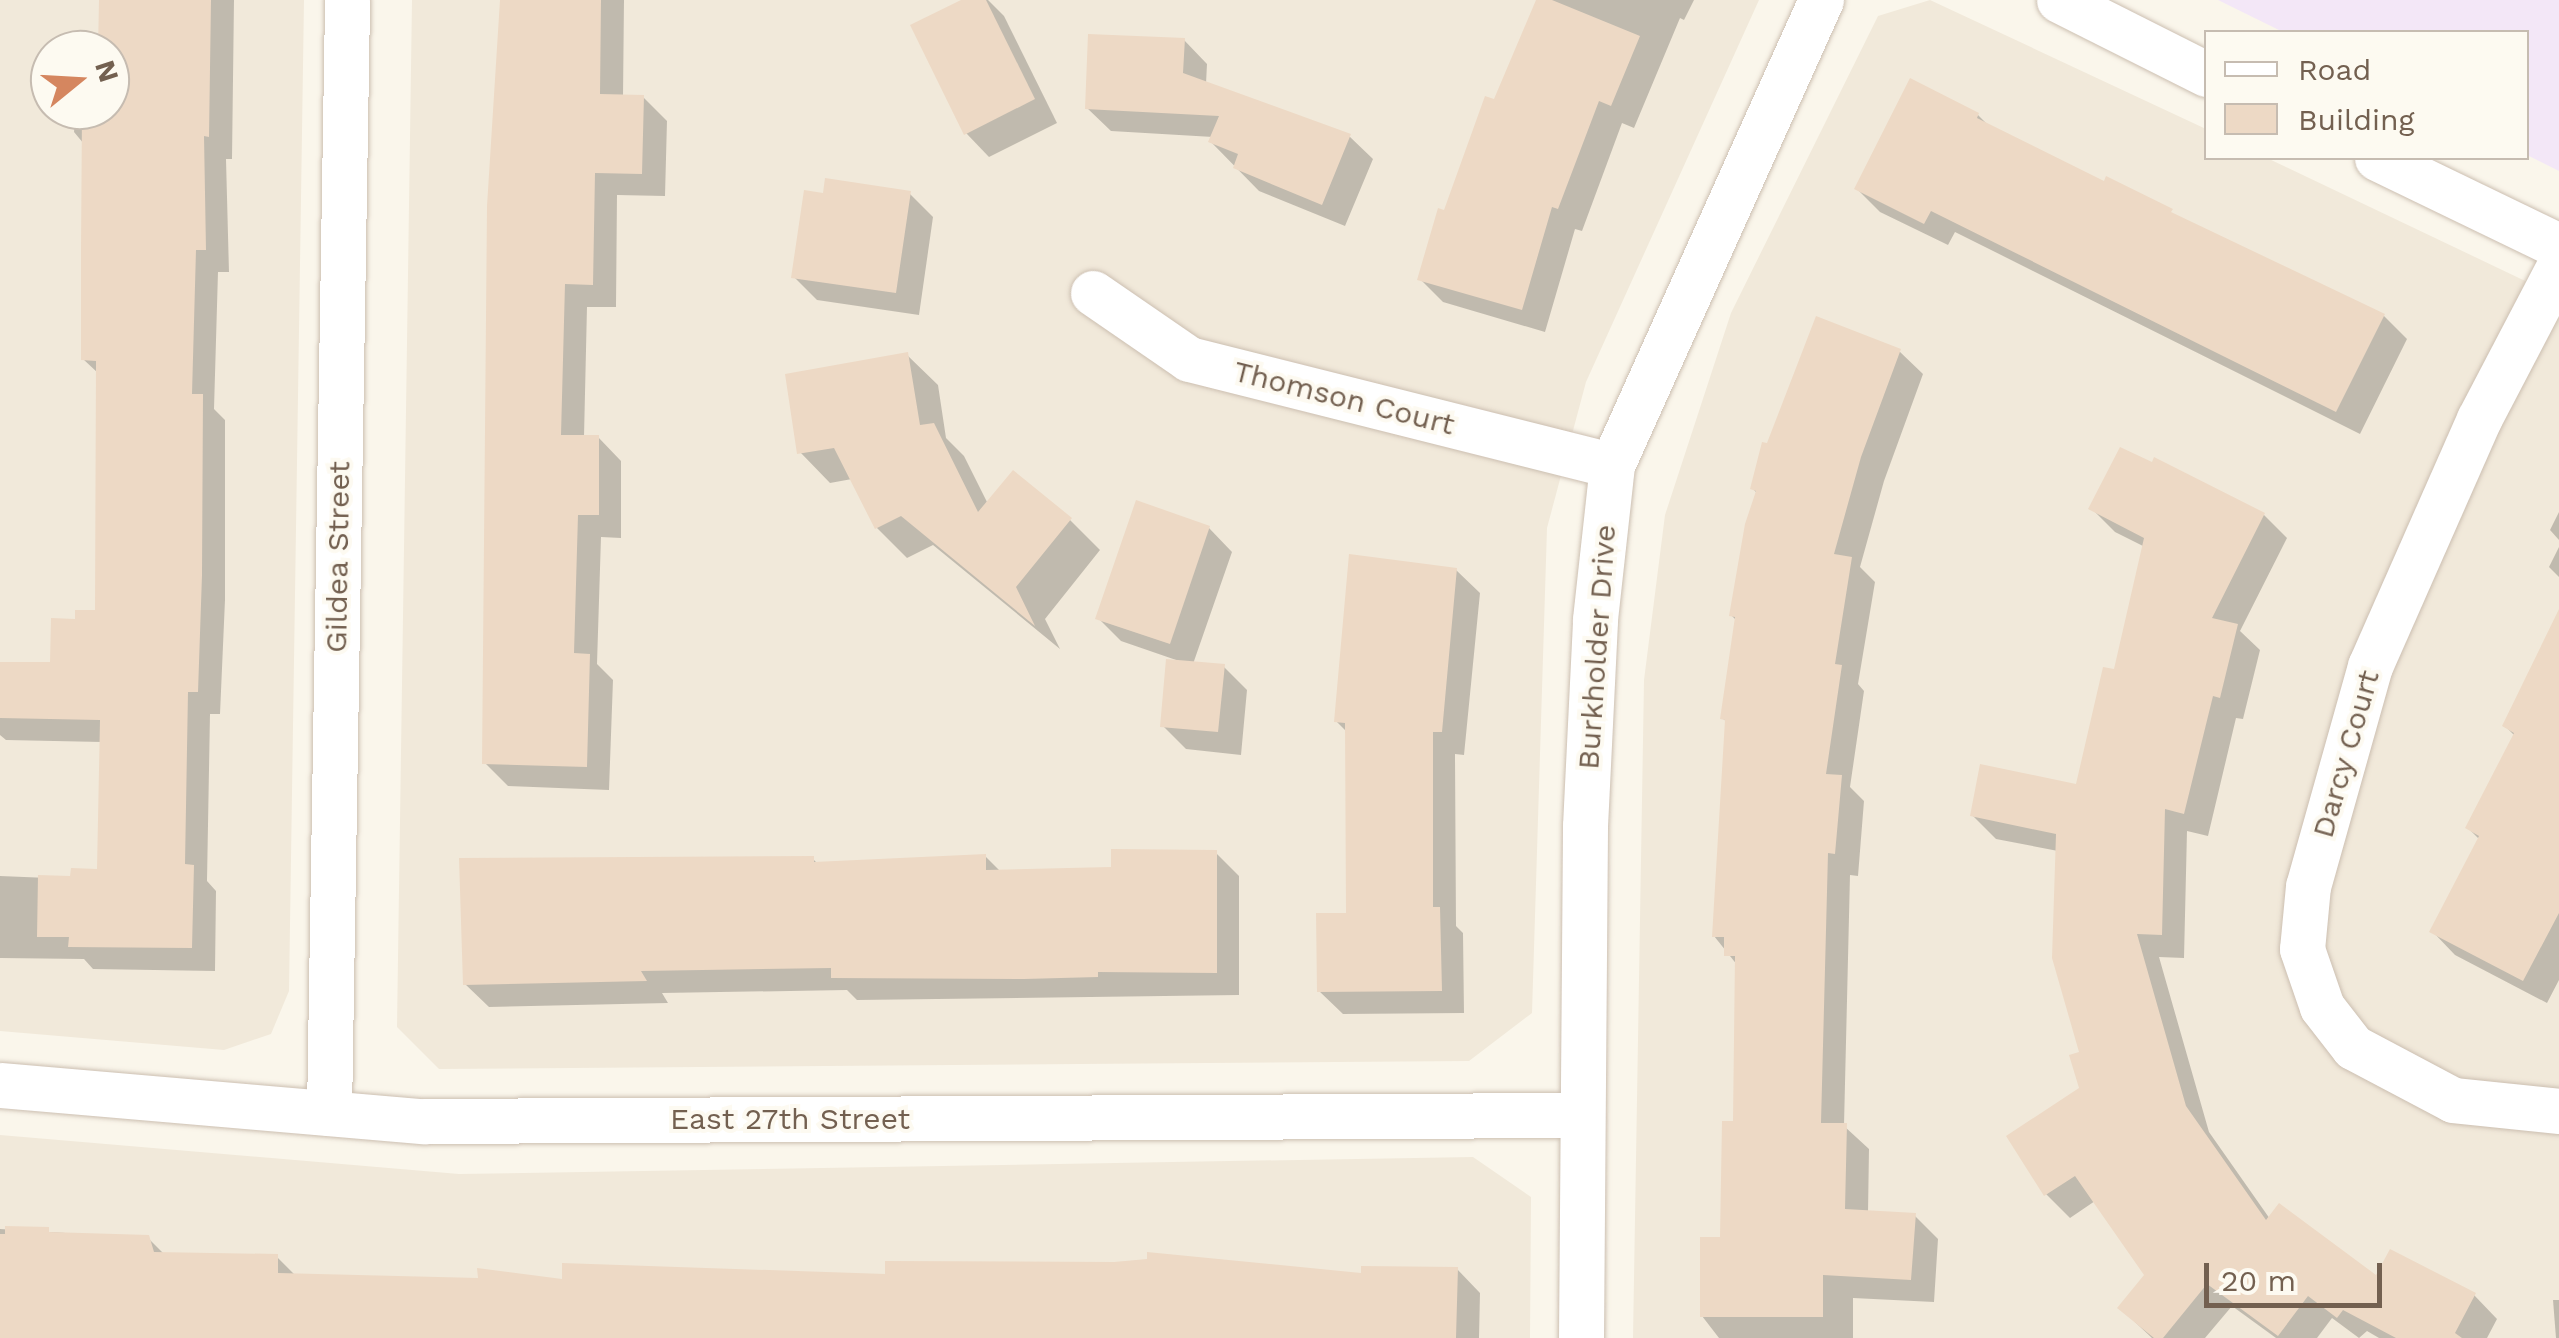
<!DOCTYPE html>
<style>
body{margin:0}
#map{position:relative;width:2559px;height:1338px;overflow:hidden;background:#faf6eb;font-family:"Work Sans",sans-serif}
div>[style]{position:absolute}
.residential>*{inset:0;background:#f1e9da}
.education>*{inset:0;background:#f3e7f7}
.shadow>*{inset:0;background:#0003}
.building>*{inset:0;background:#edd9c5}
.roads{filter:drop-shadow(0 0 2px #ccbfb1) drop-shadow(0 0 2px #ccbfb1)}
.minor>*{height:45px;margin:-22.5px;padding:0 22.5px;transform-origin:22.5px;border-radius:22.5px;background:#fff}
span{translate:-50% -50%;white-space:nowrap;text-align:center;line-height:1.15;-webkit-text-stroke:8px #fdfaf1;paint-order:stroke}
.street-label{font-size:30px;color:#736050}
.legend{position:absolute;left:2204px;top:30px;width:325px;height:130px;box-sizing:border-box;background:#fdfaf1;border:2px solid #c6bcb1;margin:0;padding:12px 18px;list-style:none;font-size:30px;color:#736050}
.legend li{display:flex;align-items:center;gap:20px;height:50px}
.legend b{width:50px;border:2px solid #c6bcb1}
.north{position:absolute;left:30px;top:30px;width:100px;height:100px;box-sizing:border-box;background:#fdfaf1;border:2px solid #c6bcb1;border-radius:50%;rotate:72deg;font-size:28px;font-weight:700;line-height:40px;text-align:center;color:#736050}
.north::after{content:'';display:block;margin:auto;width:35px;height:45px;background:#d5865f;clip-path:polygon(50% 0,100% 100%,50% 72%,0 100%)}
.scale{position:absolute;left:2204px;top:1263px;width:178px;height:45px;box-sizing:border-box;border:5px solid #736050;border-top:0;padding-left:12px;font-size:30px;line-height:35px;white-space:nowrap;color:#736050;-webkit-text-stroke:8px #fdfaf1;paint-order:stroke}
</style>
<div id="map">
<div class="residential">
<div style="clip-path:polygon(evenodd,0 0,304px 0,289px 991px,271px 1034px,224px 1050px,0 1031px,0 0,50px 50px,110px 50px,110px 110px,50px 110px,50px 50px)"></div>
<div style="clip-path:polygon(412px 0,1759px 0,1586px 382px,1547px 528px,1532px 1013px,1469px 1061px,439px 1069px,397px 1027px)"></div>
<div style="clip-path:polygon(1930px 0,2206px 129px,2206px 158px,2267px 158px,2559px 297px,2559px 1338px,1633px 1338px,1644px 680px,1665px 515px,1731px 313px,1878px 16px)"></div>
<div style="clip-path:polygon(0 1135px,459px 1174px,1473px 1157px,1531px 1197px,1530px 1338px,0 1338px)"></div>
</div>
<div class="education">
<div style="clip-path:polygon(2218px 0,2559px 0,2559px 171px,2527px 155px,2526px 32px,2283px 32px)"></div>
</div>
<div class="shadow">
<div style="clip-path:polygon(102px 0,234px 0,232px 159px,226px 159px,229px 272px,218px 272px,214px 409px,225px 420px,225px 600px,220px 714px,210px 714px,207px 881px,216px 891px,215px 971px,93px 969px,84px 959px,0 958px,0 876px,73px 879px,100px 871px,102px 742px,6px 740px,0 735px,0 664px,52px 665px,77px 621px,98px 613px,99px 374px,83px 359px,84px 144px,74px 132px,76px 110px,110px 110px,110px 50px,101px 50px)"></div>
<div style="clip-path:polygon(503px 0,624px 0,623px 97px,643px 97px,667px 121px,665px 196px,617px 195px,616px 307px,587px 307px,584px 437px,598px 437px,621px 461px,621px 538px,601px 537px,597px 664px,613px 680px,609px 790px,508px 786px,484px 762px,490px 206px)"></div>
<div style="clip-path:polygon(966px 0,988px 0,1004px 16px,1057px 123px,989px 157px,966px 133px)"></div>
<div style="clip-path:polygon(1538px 0,1694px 0,1684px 20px,1680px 18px,1634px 128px,1622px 123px,1582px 231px,1575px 229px,1545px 332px,1443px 302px,1420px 279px)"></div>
<div style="clip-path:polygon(1184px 40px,1207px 64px,1206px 84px,1349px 136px,1373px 159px,1345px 226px,1259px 191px,1211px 142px,1213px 137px,1111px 131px,1087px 108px)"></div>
<div style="clip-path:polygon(1978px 115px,1991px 128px,2384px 316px,2407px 339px,2360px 434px,1955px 232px,1948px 245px,1880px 212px,1857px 189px)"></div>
<div style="clip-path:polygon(910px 194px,933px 217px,919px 315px,817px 300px,794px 277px,825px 196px)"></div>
<div style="clip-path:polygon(1899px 351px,1923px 374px,1884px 481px,1860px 567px,1875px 582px,1858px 684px,1864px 691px,1850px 787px,1864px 801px,1858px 876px,1850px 875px,1844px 1126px,1869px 1149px,1868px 1213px,1915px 1216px,1938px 1239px,1934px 1302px,1853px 1298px,1853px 1338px,1719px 1338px,1702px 1316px,1723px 1239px,1735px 1124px,1738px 966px,1714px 936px,1727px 722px,1722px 718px,1737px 621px,1732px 616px,1758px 494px,1752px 488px)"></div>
<div style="clip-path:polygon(907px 355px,938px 385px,946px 438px,964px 456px,988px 504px,1070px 520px,1100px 550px,1045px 619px,1060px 649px,933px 545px,907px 558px,877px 528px,852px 479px,830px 483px,800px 452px)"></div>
<div style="clip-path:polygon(2092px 509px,2264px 515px,2287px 538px,2240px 631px,2260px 650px,2243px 719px,2236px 718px,2208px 836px,2187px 831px,2184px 958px,2159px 957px,2209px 1132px,2270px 1219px,2377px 1279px,2474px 1295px,2497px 1319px,2487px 1338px,2379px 1338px,2367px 1331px,2359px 1338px,2332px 1318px,2317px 1338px,2276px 1338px,2232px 1306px,2205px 1338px,2152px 1338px,2120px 1308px,2147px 1275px,2095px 1201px,2070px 1218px,2046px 1194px,2082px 1089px,2082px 1054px,2058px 851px,1996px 839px,1972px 815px,2078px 786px,2115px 672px,2145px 547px,2115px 532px)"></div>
<div style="clip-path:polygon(2559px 512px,2559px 540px,2550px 530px)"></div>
<div style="clip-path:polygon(1209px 528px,1232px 552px,1193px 664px,1224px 667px,1247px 690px,1241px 755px,1186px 749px,1163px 726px,1179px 661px,1121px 641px,1098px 618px)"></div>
<div style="clip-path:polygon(2559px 547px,2559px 577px,2549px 567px)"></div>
<div style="clip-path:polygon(1456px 570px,1480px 593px,1464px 755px,1455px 754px,1456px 926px,1463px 933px,1464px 1013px,1343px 1014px,1319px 991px,1348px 916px,1347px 732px,1336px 721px)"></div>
<div style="clip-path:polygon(2559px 674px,2559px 980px,2547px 1003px,2455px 955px,2432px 931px,2480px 840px,2468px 828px,2515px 736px,2505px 726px)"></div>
<div style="clip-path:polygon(1216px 853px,1239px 876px,1239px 995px,857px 1000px,847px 990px,662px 993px,668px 1003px,489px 1007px,465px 984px,813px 859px,818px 864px,985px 856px,1001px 872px,1114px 869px)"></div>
<div style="clip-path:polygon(0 1229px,148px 1238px,165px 1255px,277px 1257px,296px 1276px,564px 1282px,1364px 1276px,1457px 1269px,1480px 1293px,1479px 1338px,0 1338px)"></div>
<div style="clip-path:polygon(2553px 1300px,2559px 1300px,2559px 1338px,2556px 1338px)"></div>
</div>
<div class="building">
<div style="clip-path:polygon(99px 0,211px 0,209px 137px,204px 136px,206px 250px,196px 250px,192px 394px,203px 394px,202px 575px,198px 692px,188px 692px,185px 864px,194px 865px,192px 948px,68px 947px,69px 937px,37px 937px,38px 875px,70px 876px,71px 868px,97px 869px,100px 720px,0 718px,0 662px,50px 662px,51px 618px,75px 619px,75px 610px,95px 610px,96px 361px,81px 360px,81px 249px,82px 110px,110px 110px,110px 50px,98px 50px)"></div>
<div style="clip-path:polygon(500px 0,601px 0,600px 94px,644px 95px,642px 174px,595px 173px,593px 285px,565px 284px,561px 435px,599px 435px,599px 515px,578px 515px,574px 653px,590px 654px,587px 767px,482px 764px,487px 206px)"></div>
<div style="clip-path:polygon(961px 0,986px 0,1035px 99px,964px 135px,910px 25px)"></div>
<div style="clip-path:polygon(1536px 0,1552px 0,1640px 36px,1611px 106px,1599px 101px,1558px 209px,1552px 207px,1522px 310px,1417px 280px,1438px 208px,1444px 210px,1485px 96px,1494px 99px)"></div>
<div style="clip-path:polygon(1088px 34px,1185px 38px,1183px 73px,1351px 134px,1322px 205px,1233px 168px,1238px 154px,1208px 142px,1219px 116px,1085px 109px)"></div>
<div style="clip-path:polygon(1910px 78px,1979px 113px,1977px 118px,2104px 181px,2106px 176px,2173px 209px,2171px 212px,2385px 314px,2336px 412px,1931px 211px,1924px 224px,1854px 189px)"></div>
<div style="clip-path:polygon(825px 178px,911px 191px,896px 293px,791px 278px,804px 190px,823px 193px)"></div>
<div style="clip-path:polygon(1816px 316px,1901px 349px,1861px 457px,1834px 554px,1852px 557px,1835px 664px,1842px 665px,1826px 774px,1842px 775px,1835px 854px,1828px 853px,1821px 1123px,1847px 1123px,1845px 1209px,1916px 1213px,1911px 1280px,1823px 1275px,1823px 1317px,1700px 1317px,1700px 1237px,1720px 1237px,1722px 1121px,1733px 1121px,1735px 956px,1724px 956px,1724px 937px,1712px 937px,1725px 720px,1720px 719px,1735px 617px,1729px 616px,1745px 524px,1756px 491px,1750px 489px,1762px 442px,1767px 443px)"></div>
<div style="clip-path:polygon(908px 352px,920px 425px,934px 423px,978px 512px,1013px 470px,1072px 518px,1016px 587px,1035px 626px,901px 516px,875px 529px,834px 448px,797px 454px,785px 374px)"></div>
<div style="clip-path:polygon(2120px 447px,2152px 462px,2154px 457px,2265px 513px,2212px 618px,2238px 624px,2220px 698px,2213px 696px,2184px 814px,2165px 809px,2162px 935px,2137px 934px,2186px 1106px,2266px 1220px,2279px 1203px,2376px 1275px,2390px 1249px,2476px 1293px,2455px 1333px,2462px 1338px,2396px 1338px,2343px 1310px,2337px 1318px,2308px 1296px,2278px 1336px,2207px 1284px,2163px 1338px,2154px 1338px,2117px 1308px,2144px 1275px,2075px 1176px,2044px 1196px,2006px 1136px,2079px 1088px,2069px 1055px,2079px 1052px,2052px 958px,2056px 834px,1970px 816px,1980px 764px,2076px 784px,2103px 667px,2114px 669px,2144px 538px,2088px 509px)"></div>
<div style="clip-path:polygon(1136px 500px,1210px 526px,1170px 644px,1095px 619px)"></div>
<div style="clip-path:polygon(1349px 554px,1457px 568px,1442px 732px,1433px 732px,1433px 907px,1440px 907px,1442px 991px,1317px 992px,1316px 913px,1346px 913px,1345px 723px,1334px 722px)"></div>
<div style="clip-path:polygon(2559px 609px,2559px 913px,2523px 981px,2429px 932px,2479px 836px,2465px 828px,2514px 733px,2502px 726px)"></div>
<div style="clip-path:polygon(1166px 659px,1225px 664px,1218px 732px,1160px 727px)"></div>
<div style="clip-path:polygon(1111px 849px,1217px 850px,1217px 973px,1098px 972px,1098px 977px,1024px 979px,831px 978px,831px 968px,641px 971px,647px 981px,463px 985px,459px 858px,814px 856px,814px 862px,986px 854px,986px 870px,1111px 867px)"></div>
<div style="clip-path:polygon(5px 1226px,49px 1227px,49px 1232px,149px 1235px,154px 1252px,278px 1254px,278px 1273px,478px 1278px,477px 1268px,562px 1279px,562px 1263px,885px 1274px,885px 1261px,1114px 1262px,1147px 1259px,1147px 1252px,1361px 1273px,1361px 1266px,1458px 1267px,1456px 1338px,0 1338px,0 1234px,5px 1234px)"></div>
</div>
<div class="roads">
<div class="minor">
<div style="left:2059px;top:0;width:165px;rotate:26.7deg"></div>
<div style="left:2377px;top:158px;width:202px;rotate:25.8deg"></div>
<div style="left:2559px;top:266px;width:173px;rotate:117.6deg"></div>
<div style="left:2479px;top:419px;width:270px;rotate:113.8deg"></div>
<div style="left:2370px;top:666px;width:229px;rotate:105.7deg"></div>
<div style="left:2308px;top:886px;width:63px;rotate:95.4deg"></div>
<div style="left:2302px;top:949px;width:61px;rotate:71deg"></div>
<div style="left:2322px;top:1007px;width:51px;rotate:52.2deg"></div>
<div style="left:2353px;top:1047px;width:113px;rotate:27.9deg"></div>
<div style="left:2453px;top:1100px;width:107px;rotate:5.9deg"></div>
<div style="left:1093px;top:293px;width:116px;rotate:34.5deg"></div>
<div style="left:1189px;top:359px;width:436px;rotate:14.1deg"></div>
<div style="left:0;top:1085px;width:426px;rotate:4.9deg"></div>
<div style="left:424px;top:1121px;width:1157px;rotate:-0.3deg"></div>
<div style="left:329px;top:1113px;width:1113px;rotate:-89.07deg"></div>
<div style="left:1581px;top:1338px;width:512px;rotate:-89.55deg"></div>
<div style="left:1585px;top:826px;width:207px;rotate:-87.2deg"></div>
<div style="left:1595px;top:619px;width:155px;rotate:-83.7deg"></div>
<div style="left:1612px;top:465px;width:510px;rotate:-65.8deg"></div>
</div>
</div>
<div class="street-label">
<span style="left:1344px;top:398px;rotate:14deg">Thomson Court</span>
<span style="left:338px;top:557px;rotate:-89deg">Gildea Street</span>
<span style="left:1597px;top:647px;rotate:-86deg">Burkholder Drive</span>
<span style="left:2346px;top:754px;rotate:-74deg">Darcy Court</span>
<span style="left:790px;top:1119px">East 27th Street</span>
</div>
<ul class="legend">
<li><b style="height:12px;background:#fff"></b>Road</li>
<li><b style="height:28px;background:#edd9c5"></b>Building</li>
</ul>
<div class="north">N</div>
<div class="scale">20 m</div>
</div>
